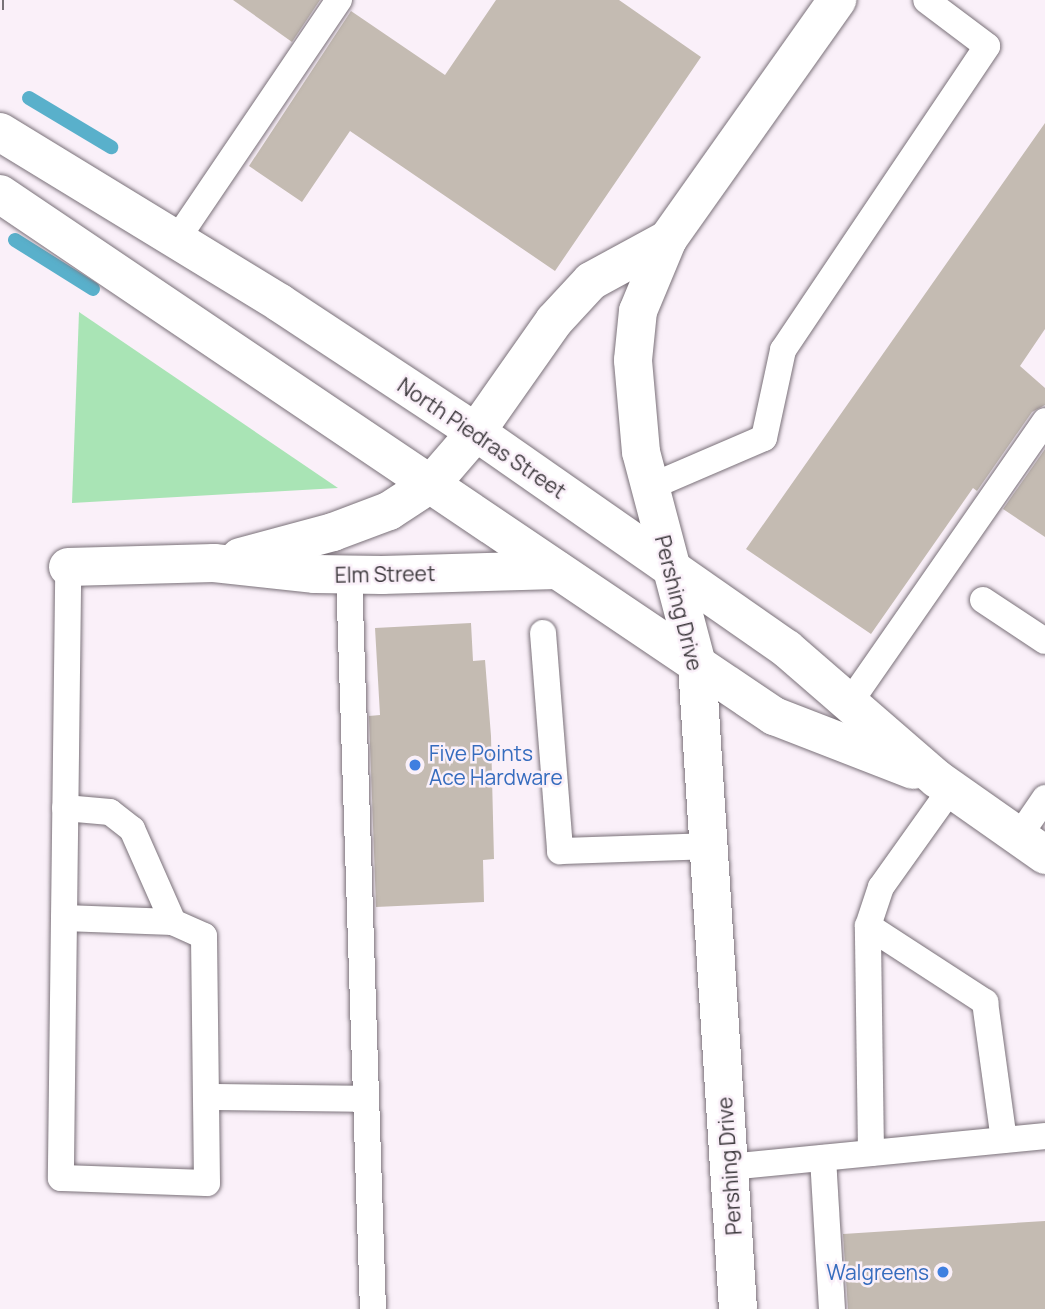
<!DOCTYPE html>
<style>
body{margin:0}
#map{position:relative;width:1045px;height:1309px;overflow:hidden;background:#faf0f9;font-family:Manrope,sans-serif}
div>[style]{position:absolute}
.green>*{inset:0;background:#a9e4b5}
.stream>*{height:14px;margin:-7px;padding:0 7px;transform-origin:7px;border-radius:7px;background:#59b0cb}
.building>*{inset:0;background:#c4bbb2}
.roads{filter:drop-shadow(0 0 2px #7a7179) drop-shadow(0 0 2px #7a7179)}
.lane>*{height:26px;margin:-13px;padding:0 13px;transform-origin:13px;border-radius:13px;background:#fff}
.street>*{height:38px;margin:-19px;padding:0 19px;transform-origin:19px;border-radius:19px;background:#fff}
.secondary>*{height:38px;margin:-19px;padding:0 19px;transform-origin:19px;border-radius:19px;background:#fff}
.rail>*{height:8px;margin-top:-4px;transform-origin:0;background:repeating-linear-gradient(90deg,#faf0f9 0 16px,#787278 0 32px);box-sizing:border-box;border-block:2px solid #787278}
.dots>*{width:19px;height:19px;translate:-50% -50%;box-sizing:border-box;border:4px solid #faf0f9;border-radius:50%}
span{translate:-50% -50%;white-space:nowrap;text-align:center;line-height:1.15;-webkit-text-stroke:5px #faf0f9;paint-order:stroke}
.street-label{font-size:21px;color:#3d393d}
.shop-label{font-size:21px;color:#366cbe}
.left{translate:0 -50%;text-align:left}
.right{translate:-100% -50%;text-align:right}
</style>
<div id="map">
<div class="green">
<div style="clip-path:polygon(79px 312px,338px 488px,72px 503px)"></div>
</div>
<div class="stream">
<div style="left:29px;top:98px;width:96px;rotate:30.9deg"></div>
<div style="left:15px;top:240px;width:92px;rotate:32.1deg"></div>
</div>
<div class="building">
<div style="clip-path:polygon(233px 0,320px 0,292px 42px)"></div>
<div style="clip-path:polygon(496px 0,619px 0,701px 57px,555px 271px,350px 131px,302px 202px,249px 166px,351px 11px,445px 75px)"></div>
<div style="clip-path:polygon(1045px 123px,1045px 329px,1020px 366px,1045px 388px,1045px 405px,1032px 412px,977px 491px,973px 488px,871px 634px,746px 549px)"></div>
<div style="clip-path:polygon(1045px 449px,1045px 537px,1003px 509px)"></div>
<div style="clip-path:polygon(471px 623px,473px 661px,485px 660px,491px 736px,494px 859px,483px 860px,484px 902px,376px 907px,369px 716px,380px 715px,375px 628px)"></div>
<div style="clip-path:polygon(1045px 1221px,1045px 1309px,848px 1309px,843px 1234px)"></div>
</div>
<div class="roads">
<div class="lane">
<div style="left:177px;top:239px;width:289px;rotate:-55.9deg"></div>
<div style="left:650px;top:487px;width:124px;rotate:-23.3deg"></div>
<div style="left:764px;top:438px;width:90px;rotate:-77.8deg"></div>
<div style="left:783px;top:350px;width:366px;rotate:-56.1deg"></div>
<div style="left:987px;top:46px;width:76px;rotate:-143deg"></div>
<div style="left:349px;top:575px;width:734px;rotate:88.13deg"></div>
<div style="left:983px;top:600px;width:74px;rotate:33.5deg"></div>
<div style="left:543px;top:633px;width:219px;rotate:85.5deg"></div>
<div style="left:560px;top:851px;width:148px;rotate:-1.9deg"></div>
<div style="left:850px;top:702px;width:342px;rotate:-55.2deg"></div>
<div style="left:65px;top:808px;width:45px;rotate:5.1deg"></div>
<div style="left:110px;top:812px;width:28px;rotate:38deg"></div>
<div style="left:132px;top:829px;width:102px;rotate:66.2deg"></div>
<div style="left:173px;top:922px;width:109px;rotate:-177.9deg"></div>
<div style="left:64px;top:918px;width:351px;rotate:-89.3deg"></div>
<div style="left:1019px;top:836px;width:46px;rotate:-55.6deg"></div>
<div style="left:64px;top:918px;width:260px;rotate:90.7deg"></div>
<div style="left:61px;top:1178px;width:146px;rotate:2deg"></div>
<div style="left:207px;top:1183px;width:247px;rotate:-90.7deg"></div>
<div style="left:204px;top:936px;width:34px;rotate:-156deg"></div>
<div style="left:868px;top:926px;width:41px;rotate:-71.6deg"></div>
<div style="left:881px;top:887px;width:120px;rotate:-54.5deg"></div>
<div style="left:208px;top:1097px;width:158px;rotate:0.7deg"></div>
<div style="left:871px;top:1153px;width:227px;rotate:-90.8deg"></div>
<div style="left:868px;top:926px;width:140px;rotate:33deg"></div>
<div style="left:985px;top:1002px;width:139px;rotate:82.2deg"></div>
<div style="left:823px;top:1158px;width:151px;rotate:86.6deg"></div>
<div style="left:729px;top:1167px;width:318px;rotate:-5.6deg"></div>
</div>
<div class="street">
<div style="left:240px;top:557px;width:96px;rotate:-15deg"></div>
<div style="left:333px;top:532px;width:60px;rotate:-20.6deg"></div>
<div style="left:389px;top:511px;width:51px;rotate:-33.1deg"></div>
<div style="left:68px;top:567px;width:146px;rotate:-1.6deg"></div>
<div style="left:214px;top:563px;width:102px;rotate:6.2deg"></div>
<div style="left:315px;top:574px;width:67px;rotate:0.9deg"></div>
<div style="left:382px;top:575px;width:175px;rotate:-1.6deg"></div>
</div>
<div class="secondary">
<div style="left:0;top:132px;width:328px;rotate:31.4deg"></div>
<div style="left:280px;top:303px;width:235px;rotate:33.4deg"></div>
<div style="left:476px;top:432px;width:379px;rotate:34.9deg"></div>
<div style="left:787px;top:649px;width:198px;rotate:40.9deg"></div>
<div style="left:937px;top:779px;width:132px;rotate:35.1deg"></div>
<div style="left:0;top:194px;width:934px;rotate:34deg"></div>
<div style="left:774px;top:716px;width:149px;rotate:21.2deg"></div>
<div style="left:432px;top:483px;width:67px;rotate:-49.2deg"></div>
<div style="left:476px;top:432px;width:136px;rotate:-54.9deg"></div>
<div style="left:554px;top:321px;width:54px;rotate:-47.2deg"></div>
<div style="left:591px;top:281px;width:88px;rotate:-28.6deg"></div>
<div style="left:738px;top:1309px;width:646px;rotate:-93.64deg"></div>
<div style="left:697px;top:664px;width:219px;rotate:-104.8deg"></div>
<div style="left:641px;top:452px;width:92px;rotate:-95deg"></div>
<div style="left:633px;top:360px;width:49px;rotate:-84.2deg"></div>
<div style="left:638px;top:311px;width:78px;rotate:-67.4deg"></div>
<div style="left:668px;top:239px;width:293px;rotate:-54.7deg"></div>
</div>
</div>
<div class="rail">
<div style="left:0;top:10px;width:10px;rotate:-90deg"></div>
</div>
<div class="dots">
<div style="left:415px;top:765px;background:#3f7fe0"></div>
<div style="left:943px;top:1272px;background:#3f7fe0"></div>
</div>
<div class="street-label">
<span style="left:482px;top:438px;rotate:34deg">North Piedras Street</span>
<span style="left:385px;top:574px;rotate:-1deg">Elm Street</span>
<span style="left:679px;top:603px;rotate:76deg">Pershing Drive</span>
<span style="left:729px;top:1166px;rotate:-94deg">Pershing Drive</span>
</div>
<div class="shop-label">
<span class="left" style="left:429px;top:765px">Five Points<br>Ace Hardware</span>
<span class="right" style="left:929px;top:1272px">Walgreens</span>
</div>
</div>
